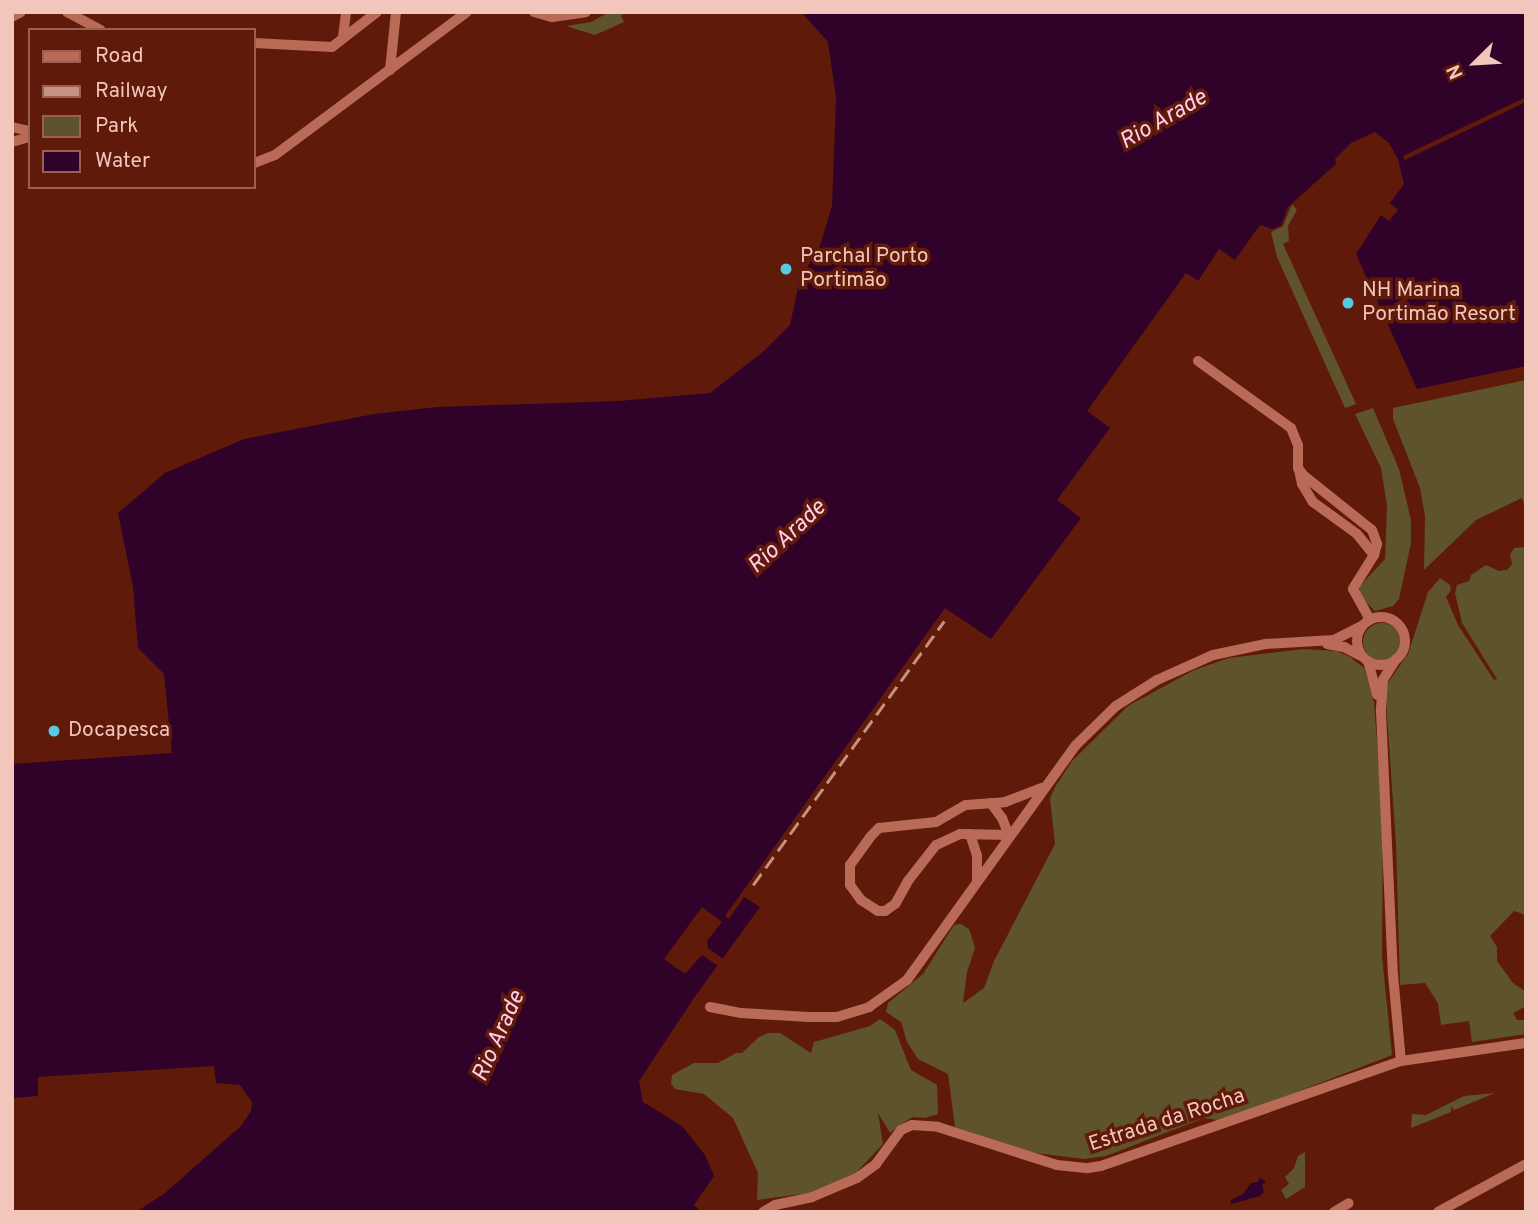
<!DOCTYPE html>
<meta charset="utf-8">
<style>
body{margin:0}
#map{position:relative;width:1538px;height:1224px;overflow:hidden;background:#601a09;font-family:Overpass,sans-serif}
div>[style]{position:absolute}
.green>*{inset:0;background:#5e532a}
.round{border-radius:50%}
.water>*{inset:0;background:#30022a}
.pier>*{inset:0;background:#601a09}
.minor>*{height:10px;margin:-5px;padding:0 5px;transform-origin:5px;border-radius:5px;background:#b96b58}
.minor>.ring{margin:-5px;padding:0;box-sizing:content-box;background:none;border:10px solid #b96b58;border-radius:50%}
.rail>*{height:2.5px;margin-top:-1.25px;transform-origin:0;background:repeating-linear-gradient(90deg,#c59184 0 14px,transparent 0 21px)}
.dots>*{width:19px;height:19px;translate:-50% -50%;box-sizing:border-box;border:4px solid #601a09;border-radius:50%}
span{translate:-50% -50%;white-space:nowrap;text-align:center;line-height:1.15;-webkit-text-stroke:7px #601a09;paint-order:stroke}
.poi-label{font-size:21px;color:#f2c6bb}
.left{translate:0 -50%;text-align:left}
.street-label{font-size:21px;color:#f2c6bb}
.water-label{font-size:23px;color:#fecef2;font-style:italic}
.frame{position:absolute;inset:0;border:14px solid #f2c6bb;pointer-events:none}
.legend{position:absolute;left:28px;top:28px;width:228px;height:161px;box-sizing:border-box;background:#601a09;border:2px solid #9a5f50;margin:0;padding:9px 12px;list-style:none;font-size:21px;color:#f2c6bb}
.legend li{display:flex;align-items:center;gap:14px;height:35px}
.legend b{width:35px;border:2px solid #9a5f50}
.north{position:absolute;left:1440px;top:28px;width:70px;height:70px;-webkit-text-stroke:5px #601a09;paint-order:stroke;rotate:246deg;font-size:19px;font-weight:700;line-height:28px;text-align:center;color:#f2c6bb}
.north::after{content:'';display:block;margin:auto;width:24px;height:32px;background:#f2c6bb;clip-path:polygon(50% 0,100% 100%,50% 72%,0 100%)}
</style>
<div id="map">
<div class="green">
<div style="clip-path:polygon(609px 12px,625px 12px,621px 16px,624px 22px,595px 35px,566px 26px,591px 22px)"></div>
<div style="clip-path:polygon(1292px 204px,1297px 210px,1288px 226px,1289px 241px,1283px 244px,1356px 404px,1345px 408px,1277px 257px,1271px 232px,1283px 226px)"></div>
<div style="clip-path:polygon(1526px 380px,1526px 510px,1522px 498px,1476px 520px,1424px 570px,1425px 516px,1420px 488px,1393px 419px,1393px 408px)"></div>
<div style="clip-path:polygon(1373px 408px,1399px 469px,1411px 520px,1411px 543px,1399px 599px,1393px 606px,1375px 611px,1361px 598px,1359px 587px,1385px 559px,1387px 506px,1381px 468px,1355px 414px)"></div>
<div style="clip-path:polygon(1526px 547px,1526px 915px,1514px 911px,1490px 936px,1497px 947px,1497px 961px,1513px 983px,1526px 992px,1526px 1006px,1513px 1013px,1517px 1020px,1526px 1020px,1526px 1034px,1472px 1042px,1469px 1021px,1441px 1025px,1438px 1003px,1425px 983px,1400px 985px,1396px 845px,1385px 687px,1408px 654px,1428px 592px,1440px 578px,1450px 585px,1451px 590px,1446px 597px,1458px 625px,1494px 680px,1497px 679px,1462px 623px,1455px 593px,1457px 585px,1469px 581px,1471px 575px,1486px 565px,1499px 571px,1507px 570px,1512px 564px,1510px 555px,1514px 548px)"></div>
<div class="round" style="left:1363px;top:623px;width:38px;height:38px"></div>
<div style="clip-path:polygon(1303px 649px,1337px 651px,1350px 657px,1364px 668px,1374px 702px,1383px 820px,1382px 956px,1392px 1055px,1256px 1108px,1218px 1120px,1204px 1118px,1106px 1156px,1084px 1159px,1035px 1153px,955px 1127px,948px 1074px,918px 1059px,907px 1042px,901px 1022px,886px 1012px,888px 1003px,923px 974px,954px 925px,961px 924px,969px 929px,975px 948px,967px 972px,963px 1003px,984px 988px,994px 961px,1055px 844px,1050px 798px,1055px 787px,1072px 761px,1128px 706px,1194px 670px,1229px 658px)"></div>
<div style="clip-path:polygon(880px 1019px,895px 1030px,911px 1070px,937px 1085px,938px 1114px,925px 1118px,912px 1117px,890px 1133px,878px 1113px,883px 1144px,854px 1175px,809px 1193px,757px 1200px,758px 1173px,733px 1118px,704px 1094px,675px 1089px,671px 1084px,672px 1075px,694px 1063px,718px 1063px,736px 1053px,742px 1053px,759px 1037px,768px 1033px,780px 1033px,811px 1053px,814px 1042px,870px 1026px)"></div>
<div style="clip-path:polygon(1495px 1093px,1454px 1110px,1451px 1106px,1451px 1112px,1411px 1128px,1412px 1114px,1426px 1115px,1464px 1096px)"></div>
<div style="clip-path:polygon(1305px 1152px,1305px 1187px,1286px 1199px,1281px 1190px,1289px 1184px,1285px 1177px,1294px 1168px,1298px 1156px)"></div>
</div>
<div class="water">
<div style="clip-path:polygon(801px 12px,1526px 12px,1526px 366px,1417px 389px,1356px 254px,1381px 215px,1389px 221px,1398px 210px,1390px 203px,1404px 184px,1398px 159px,1389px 143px,1375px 132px,1351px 143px,1335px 159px,1336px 164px,1288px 207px,1281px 226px,1272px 229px,1260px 225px,1235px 260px,1219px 249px,1198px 281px,1186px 273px,1087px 411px,1110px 428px,1057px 500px,1081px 518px,991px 639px,945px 608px,725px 916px,729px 919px,744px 897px,760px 907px,696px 995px,639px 1081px,643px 1102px,682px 1126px,705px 1155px,714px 1176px,694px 1205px,701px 1212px,136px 1212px,165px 1193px,241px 1126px,251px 1111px,252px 1102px,240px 1085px,216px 1083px,214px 1066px,38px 1077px,38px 1096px,12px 1098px,12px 764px,172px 753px,164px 674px,138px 648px,133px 587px,118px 513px,165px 473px,244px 439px,374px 414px,437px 407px,619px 401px,710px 393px,764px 351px,790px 325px,800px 279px,820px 246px,832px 206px,836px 98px,828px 42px)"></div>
<div style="clip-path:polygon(1260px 1177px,1266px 1182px,1262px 1185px,1264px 1192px,1260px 1196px,1231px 1204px,1231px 1200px,1243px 1194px,1251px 1183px,1258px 1182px)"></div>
</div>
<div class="pier">
<div style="clip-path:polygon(1526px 97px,1526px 102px,1405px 160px,1403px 156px)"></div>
<div style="clip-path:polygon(702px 907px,722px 922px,707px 941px,708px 948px,726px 961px,721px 968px,702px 955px,685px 974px,664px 959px)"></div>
</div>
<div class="minor">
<div style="left:67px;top:12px;width:38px;rotate:28deg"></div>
<div style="left:534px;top:12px;width:19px;rotate:16deg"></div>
<div style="left:552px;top:17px;width:34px;rotate:-8deg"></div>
<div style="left:12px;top:17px;width:10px;rotate:-29deg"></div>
<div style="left:343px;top:37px;width:25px;rotate:-83deg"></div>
<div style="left:254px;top:43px;width:78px;rotate:2.9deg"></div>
<div style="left:332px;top:47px;width:57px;rotate:-37.9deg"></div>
<div style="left:390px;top:70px;width:58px;rotate:-84.1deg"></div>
<div style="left:12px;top:127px;width:18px;rotate:13deg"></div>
<div style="left:12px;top:142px;width:19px;rotate:-16deg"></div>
<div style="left:254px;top:163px;width:22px;rotate:-21deg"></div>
<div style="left:275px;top:155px;width:239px;rotate:-36.7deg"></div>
<div style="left:1198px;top:361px;width:115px;rotate:35.8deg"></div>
<div style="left:1291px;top:428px;width:18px;rotate:68deg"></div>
<div style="left:1298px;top:445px;width:23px;rotate:90deg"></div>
<div style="left:1298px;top:468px;width:9px;rotate:54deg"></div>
<div style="left:1303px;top:475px;width:88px;rotate:38.6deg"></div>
<div style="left:1372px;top:530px;width:15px;rotate:70deg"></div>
<div style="left:1377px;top:544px;width:11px;rotate:105deg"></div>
<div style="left:1374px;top:555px;width:40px;rotate:122deg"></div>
<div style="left:1353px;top:589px;width:35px;rotate:61deg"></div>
<div style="left:1299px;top:470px;width:14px;rotate:78deg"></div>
<div style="left:1302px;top:484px;width:21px;rotate:59deg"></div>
<div style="left:1313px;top:502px;width:54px;rotate:36deg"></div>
<div style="left:1357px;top:534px;width:27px;rotate:51deg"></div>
<div class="ring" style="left:1357px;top:617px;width:38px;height:38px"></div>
<div style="left:1327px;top:644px;width:17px;rotate:10deg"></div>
<div style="left:1344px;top:647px;width:19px;rotate:28deg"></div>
<div style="left:1396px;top:659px;width:25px;rotate:122deg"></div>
<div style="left:1383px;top:680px;width:32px;rotate:94deg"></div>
<div style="left:1381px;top:712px;width:263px;rotate:87.4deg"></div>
<div style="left:1393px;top:975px;width:86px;rotate:84.7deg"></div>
<div style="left:1368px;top:661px;width:35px;rotate:75deg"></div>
<div style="left:991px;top:803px;width:19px;rotate:54deg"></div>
<div style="left:1002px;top:818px;width:18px;rotate:68deg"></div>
<div style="left:970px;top:834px;width:23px;rotate:72deg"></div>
<div style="left:977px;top:856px;width:25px;rotate:90deg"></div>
<div style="left:1009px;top:835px;width:49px;rotate:-178.8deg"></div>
<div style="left:960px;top:834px;width:26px;rotate:155deg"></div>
<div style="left:936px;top:845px;width:46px;rotate:127.9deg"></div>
<div style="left:908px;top:881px;width:26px;rotate:119deg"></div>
<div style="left:895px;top:904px;width:12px;rotate:145deg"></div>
<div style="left:885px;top:911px;width:7px;rotate:180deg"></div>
<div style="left:878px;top:911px;width:20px;rotate:-147deg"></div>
<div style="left:861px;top:900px;width:19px;rotate:-126deg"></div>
<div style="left:850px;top:885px;width:20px;rotate:-90deg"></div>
<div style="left:850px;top:865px;width:34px;rotate:-54deg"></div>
<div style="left:870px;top:837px;width:13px;rotate:-45deg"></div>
<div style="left:879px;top:828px;width:57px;rotate:-6deg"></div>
<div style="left:936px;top:822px;width:34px;rotate:-30deg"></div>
<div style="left:966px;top:805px;width:39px;rotate:-4deg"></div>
<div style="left:1005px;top:802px;width:40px;rotate:-21deg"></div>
<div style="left:710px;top:1007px;width:32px;rotate:11deg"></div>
<div style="left:741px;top:1013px;width:68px;rotate:3.4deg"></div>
<div style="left:809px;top:1017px;width:28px"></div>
<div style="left:837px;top:1017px;width:34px;rotate:-17deg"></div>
<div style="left:869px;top:1007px;width:47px;rotate:-35.4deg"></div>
<div style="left:907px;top:980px;width:288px;rotate:-54.3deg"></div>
<div style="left:1075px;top:746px;width:57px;rotate:-44.3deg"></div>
<div style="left:1116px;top:706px;width:49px;rotate:-32.4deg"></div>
<div style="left:1157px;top:680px;width:61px;rotate:-24.1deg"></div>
<div style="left:1213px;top:655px;width:53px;rotate:-11.9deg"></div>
<div style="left:1265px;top:644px;width:69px;rotate:-3.3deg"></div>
<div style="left:1334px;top:640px;width:31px;rotate:-27deg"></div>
<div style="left:763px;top:1212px;width:14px;rotate:-30deg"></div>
<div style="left:775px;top:1205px;width:38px;rotate:-12deg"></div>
<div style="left:812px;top:1197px;width:49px;rotate:-22.9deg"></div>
<div style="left:857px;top:1178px;width:24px;rotate:-36deg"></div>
<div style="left:876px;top:1164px;width:42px;rotate:-53.7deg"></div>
<div style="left:901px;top:1130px;width:12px;rotate:-24deg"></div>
<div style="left:912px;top:1125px;width:26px;rotate:4deg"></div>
<div style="left:938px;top:1127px;width:125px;rotate:17.7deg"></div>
<div style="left:1057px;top:1165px;width:31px;rotate:6deg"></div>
<div style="left:1088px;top:1168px;width:13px;rotate:-9deg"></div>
<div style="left:1101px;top:1166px;width:318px;rotate:-19.3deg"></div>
<div style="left:1401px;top:1061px;width:126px;rotate:-8.2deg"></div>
<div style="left:1334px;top:1212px;width:17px;rotate:-31deg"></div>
<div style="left:1438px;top:1212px;width:100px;rotate:-28.6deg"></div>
</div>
<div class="rail">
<div style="left:753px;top:885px;width:326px;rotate:-54.1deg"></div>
</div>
<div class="dots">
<div style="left:786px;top:269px;background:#57c9e2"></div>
<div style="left:1348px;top:303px;background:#57c9e2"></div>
<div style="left:54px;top:731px;background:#57c9e2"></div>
</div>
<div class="poi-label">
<span class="left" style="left:800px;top:269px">Parchal Porto<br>Portimão</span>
<span class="left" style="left:1362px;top:303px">NH Marina<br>Portimão Resort</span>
<span class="left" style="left:68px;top:731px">Docapesca</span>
</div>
<div class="street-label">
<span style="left:1167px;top:1121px;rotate:-18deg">Estrada da Rocha</span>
</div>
<div class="water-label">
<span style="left:1164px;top:121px;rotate:-30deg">Rio Arade</span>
<span style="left:788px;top:538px;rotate:-43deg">Rio Arade</span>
<span style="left:500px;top:1037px;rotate:-66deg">Rio Arade</span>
</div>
<div class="frame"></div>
<ul class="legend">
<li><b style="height:9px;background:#b96b58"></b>Road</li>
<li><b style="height:9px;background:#c59184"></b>Railway</li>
<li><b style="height:19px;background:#5e532a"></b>Park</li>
<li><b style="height:19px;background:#30022a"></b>Water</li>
</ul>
<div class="north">N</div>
</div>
